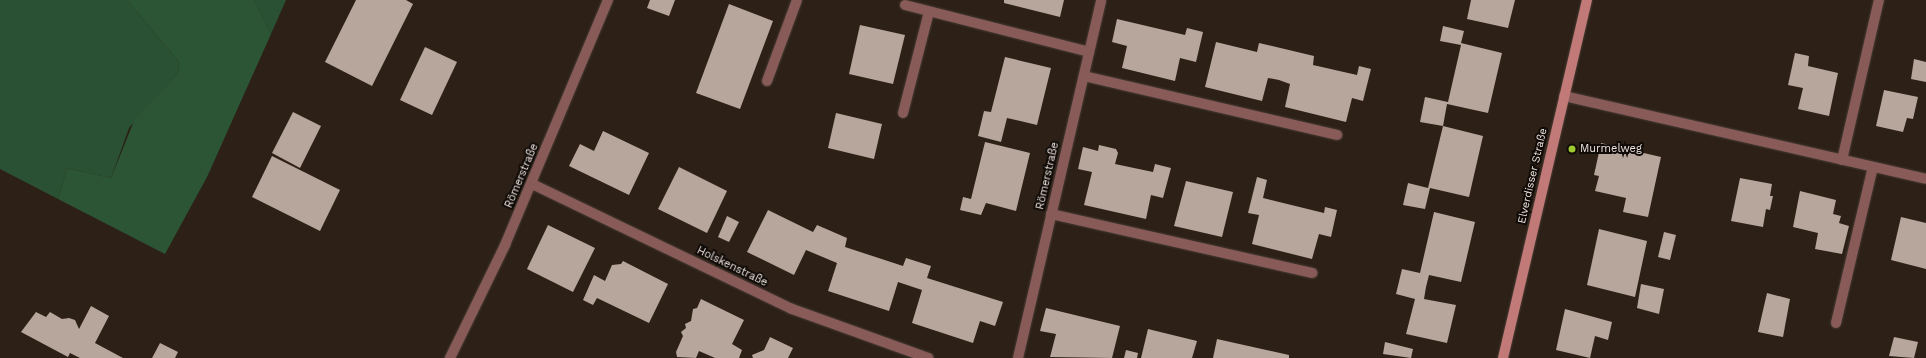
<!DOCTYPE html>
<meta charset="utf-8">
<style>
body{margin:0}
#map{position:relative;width:1926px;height:358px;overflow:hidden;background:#2c2017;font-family:"Work Sans",sans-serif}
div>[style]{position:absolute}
.green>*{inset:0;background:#2b5134}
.forest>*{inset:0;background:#2c5535}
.building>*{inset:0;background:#b7a69c}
.roads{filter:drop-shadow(0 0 1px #473b33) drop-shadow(0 0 1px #473b33)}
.lane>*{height:10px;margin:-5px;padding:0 5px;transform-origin:5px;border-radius:5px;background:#885b59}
.street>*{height:10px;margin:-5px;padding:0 5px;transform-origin:5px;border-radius:5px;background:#885b59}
.secondary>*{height:10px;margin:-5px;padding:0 5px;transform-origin:5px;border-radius:5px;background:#c17a78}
.dots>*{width:11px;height:11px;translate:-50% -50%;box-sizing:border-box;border:2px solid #100b07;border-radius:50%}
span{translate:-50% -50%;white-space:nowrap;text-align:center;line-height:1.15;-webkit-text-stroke:4px #100b07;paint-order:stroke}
.poi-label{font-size:11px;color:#ece4de}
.left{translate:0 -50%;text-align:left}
.street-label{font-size:11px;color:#ece4de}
</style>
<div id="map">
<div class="green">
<div style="clip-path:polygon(0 0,127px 0,179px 62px,178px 73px,129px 128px,111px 178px,67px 168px,58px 199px,0 169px)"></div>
<div style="clip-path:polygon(254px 0,286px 0,271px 34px)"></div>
</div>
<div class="forest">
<div style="clip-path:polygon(127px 0,254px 0,271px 34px,207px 177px,165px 254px,58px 199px,67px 168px,111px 178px,134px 121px,178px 73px,179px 62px)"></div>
</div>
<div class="building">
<div style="clip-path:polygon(356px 0,406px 0,413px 4px,372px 86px,325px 62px)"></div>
<div style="clip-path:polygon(650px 0,675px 0,669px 16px,647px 8px)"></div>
<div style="clip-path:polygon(1004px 0,1064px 0,1060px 17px,1004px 3px)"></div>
<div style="clip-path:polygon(1471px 0,1515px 0,1508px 28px,1467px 19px)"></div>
<div style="clip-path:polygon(729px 4px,773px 21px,740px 109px,696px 93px)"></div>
<div style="clip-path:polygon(1117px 19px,1185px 35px,1187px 28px,1203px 32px,1196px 62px,1180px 58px,1175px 81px,1122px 68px,1127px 46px,1112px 42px)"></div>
<div style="clip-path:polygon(860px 25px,905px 35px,893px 84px,849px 74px)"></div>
<div style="clip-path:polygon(1443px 26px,1464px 31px,1461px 43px,1502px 53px,1488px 113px,1447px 104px,1443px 126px,1420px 122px,1425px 97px,1448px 102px,1461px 45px,1440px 41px)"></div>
<div style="clip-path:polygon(1216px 42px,1257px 52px,1259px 43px,1314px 56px,1313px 65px,1357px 75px,1359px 66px,1371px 69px,1363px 101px,1352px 98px,1346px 122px,1285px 107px,1290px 84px,1279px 80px,1268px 78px,1262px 101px,1205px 87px)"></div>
<div style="clip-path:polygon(425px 47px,457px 62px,432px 115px,400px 100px)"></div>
<div style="clip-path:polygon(1795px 53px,1809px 56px,1808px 66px,1838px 73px,1829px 116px,1798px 109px,1803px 88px,1788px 85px)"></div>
<div style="clip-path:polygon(1005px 57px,1051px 68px,1037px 125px,1007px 118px,1001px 142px,978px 136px,984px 111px,991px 112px)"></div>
<div style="clip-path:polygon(1914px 59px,1926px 62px,1926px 82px,1911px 79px)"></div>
<div style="clip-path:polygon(1884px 90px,1918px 97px,1913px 119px,1907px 118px,1903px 132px,1876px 126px)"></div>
<div style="clip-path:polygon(293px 112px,321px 126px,300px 168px,272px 153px)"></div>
<div style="clip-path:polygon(836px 113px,882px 124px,874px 159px,828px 148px)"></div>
<div style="clip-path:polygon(1443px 126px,1483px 136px,1469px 197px,1430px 188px,1425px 209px,1403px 205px,1408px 183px,1428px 188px)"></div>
<div style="clip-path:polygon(603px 131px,649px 153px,629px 195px,569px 166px,580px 144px,594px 151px)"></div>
<div style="clip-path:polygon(985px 142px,1030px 153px,1016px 211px,986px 203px,981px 215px,960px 210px,963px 197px,971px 199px)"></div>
<div style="clip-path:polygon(1601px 143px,1661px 157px,1648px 217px,1623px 212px,1626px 198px,1595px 191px,1599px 176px,1594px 175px)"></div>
<div style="clip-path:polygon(1099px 145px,1116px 149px,1118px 153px,1115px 164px,1153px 172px,1155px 164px,1171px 168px,1163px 198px,1151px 195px,1146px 219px,1084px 205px,1092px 172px,1078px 169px,1083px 147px,1098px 151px)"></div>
<div style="clip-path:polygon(272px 156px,340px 190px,320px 231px,252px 197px)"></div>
<div style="clip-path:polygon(679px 167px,727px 191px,707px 233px,658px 209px)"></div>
<div style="clip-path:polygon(1257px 177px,1267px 180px,1263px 198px,1324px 213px,1325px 207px,1337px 210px,1331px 237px,1319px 234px,1312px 259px,1252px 244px,1259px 215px,1248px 213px)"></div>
<div style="clip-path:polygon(1740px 178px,1772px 184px,1770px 196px,1773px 196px,1770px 210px,1766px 209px,1763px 227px,1731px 221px)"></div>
<div style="clip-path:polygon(1186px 181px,1233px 192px,1222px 237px,1174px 226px)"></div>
<div style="clip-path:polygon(1800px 191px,1836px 200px,1833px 214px,1841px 216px,1839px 223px,1849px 226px,1842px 254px,1815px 249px,1818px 233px,1793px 227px)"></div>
<div style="clip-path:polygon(768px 210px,813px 232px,817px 225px,847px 238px,845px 247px,903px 266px,906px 258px,931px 266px,927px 278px,1003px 302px,995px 326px,980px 321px,973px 343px,912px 323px,922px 290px,898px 282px,889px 311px,828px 291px,837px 263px,806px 250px,794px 275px,747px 252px)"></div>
<div style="clip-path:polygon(1434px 212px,1475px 222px,1461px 282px,1429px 275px,1426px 287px,1424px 299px,1456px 305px,1447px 343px,1406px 334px,1415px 299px,1396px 294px,1402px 269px,1420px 273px)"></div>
<div style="clip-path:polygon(727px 216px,739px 222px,729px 242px,718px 237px)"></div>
<div style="clip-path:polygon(1901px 217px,1926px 223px,1926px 269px,1891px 260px)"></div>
<div style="clip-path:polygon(548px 225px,595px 248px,573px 292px,527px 269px)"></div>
<div style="clip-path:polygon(1599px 229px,1647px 241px,1635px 297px,1587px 285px)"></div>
<div style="clip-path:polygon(1664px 232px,1676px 235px,1670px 260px,1658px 257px)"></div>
<div style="clip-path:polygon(623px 261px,668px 284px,649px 323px,597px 298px,593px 305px,583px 300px,594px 275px,605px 281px,612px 265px,621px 264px)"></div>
<div style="clip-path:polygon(1641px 284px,1664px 289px,1659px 314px,1637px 308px)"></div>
<div style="clip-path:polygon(1767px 293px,1790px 299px,1783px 337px,1758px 332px)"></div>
<div style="clip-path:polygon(701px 299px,744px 320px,732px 344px,742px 350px,739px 358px,715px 358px,699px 351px,696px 358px,677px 357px,676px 352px,683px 336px,681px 332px,686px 328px,685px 324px,691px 321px,693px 309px,697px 308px)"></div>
<div style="clip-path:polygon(91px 306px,109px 316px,95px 343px,123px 358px,80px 358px,70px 353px,68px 357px,21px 332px,36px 312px,46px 317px,50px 312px,62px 319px,69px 318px,75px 320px,79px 329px)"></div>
<div style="clip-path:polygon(1046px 308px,1120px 326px,1112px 358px,1050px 357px,1056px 334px,1040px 331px)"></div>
<div style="clip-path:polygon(1565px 309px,1612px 322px,1608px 340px,1595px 336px,1590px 358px,1556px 350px)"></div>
<div style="clip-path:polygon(1148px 329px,1197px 341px,1192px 358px,1141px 358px)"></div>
<div style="clip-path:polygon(770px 337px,793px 348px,788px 358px,753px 358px,752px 355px,764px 350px)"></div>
<div style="clip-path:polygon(1894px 337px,1918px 342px,1914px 358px,1889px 356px)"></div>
<div style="clip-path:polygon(1217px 339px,1289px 355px,1289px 358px,1213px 358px)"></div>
<div style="clip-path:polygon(1385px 342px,1413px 349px,1411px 358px,1383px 354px)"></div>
<div style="clip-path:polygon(160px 343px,178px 352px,175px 358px,152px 358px)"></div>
<div style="clip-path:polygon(1126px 350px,1138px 353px,1137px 358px,1124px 358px)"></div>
</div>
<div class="roads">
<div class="lane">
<div style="left:905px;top:5px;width:190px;rotate:14.3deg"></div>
<div style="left:1084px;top:76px;width:260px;rotate:13.1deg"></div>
<div style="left:767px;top:81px;width:86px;rotate:-69.7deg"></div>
<div style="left:903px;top:113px;width:104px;rotate:-75.6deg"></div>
<div style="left:1842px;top:160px;width:164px;rotate:-77deg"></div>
<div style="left:1051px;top:214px;width:268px;rotate:12.7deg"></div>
<div style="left:1836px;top:323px;width:160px;rotate:-76.7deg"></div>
</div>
<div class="street">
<div style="left:1564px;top:96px;width:371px;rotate:12.9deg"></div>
<div style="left:532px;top:184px;width:288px;rotate:25.7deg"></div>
<div style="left:792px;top:309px;width:145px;rotate:19.8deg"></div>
<div style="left:450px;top:358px;width:126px;rotate:-64deg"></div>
<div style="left:505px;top:245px;width:266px;rotate:-67.2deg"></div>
<div style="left:1018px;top:358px;width:367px;rotate:-76.9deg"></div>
</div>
<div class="secondary">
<div style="left:1503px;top:358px;width:368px;rotate:-76.8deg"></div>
</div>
</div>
<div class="dots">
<div style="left:1572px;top:149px;background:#9dca30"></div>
</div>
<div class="poi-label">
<span class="left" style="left:1580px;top:149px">Murmelweg</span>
</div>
<div class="street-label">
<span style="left:522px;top:176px;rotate:-67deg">Römerstraße</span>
<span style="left:1048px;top:176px;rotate:-77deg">Römerstraße</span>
<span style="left:1533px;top:176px;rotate:-77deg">Elverdisser Straße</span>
<span style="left:732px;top:267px;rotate:26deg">Holskenstraße</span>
</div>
</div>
